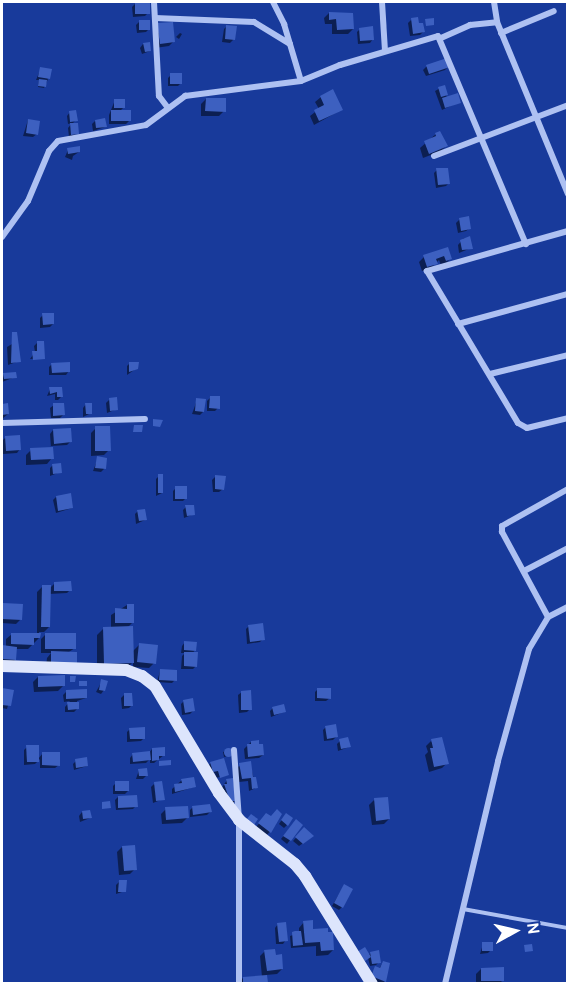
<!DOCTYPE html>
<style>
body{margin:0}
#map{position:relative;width:569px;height:985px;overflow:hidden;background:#183a9b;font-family:Cabin,sans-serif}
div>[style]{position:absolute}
.shadow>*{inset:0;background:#0007}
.building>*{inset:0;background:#3d60c0}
.round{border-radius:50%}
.service>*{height:4px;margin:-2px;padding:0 2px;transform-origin:2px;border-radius:2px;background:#aec1f2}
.minor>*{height:6px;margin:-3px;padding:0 3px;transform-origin:3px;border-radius:3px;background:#aec1f2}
.secondary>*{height:12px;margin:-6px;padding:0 6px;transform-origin:6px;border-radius:6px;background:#dde5fc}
span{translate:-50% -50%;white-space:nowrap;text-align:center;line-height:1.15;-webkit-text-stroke:6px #183a9b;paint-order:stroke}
.frame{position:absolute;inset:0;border:3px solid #fff;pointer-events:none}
.north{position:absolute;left:485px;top:901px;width:60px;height:60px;-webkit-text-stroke:4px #183a9b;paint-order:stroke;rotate:82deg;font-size:16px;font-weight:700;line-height:24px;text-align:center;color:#fff}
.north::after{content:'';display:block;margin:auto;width:21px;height:27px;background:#fff;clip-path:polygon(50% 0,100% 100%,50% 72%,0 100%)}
</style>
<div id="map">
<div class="shadow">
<div style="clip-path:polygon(135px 4px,148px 13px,145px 16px,133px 17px,132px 7px)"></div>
<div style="clip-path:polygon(329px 13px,353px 29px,348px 34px,332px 34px,332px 24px,325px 24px,324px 18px)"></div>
<div style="clip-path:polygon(411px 20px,423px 32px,420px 35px,410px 36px,408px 23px)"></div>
<div style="clip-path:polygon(139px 22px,149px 29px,146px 32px,137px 33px,136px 25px)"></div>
<div style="clip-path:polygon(227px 26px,233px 40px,230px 43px,222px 42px,224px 29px)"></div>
<div style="clip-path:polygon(360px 29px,373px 39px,370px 43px,358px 44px,357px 32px)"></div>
<div style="clip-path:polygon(153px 30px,174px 41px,169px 46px,155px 48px)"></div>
<div style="clip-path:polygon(180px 33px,182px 34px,179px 39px,176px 37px)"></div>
<div style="clip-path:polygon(143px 44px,149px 44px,150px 51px,142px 54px,140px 48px)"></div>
<div style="clip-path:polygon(446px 60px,448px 67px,445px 70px,426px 76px,423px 70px,426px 67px)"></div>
<div style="clip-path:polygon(41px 68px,48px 79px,44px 88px,38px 87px,39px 80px,36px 80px)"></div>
<div style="clip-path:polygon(171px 75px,181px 83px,178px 86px,168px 86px,168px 78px)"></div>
<div style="clip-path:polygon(444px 86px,447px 98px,459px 102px,442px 110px,435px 91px)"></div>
<div style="clip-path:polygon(321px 97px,341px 110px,314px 125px,310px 116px,319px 109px,315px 102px)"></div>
<div style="clip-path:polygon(206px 99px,224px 111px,219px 116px,201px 116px,201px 104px)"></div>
<div style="clip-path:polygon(115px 100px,124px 107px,119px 112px,129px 121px,126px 124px,109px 124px,109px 115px)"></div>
<div style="clip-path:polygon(70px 112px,76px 120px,72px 124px,77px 134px,69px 137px,68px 128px,72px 123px,68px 124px,67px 116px)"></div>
<div style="clip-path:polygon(28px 120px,37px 134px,33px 137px,23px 136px)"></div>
<div style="clip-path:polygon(95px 121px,105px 127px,93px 131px,92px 124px)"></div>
<div style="clip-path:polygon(436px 134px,446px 146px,441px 151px,423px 158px,420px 148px)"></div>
<div style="clip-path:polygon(68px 150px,79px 152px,73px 156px,72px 160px,65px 157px)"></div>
<div style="clip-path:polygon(437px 170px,449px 183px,446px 186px,436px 188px,434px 173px)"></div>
<div style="clip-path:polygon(460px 219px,470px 228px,466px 231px,458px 233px,456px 223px)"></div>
<div style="clip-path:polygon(464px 238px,471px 248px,459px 253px,458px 245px)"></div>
<div style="clip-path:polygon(447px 249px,450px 259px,445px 264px,441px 265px,439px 260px,431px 268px,422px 271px,419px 262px,424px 257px)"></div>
<div style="clip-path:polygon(43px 315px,53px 324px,50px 327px,40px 328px,40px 318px)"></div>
<div style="clip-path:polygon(12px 334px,19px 361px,8px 365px,7px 347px,12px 344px)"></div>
<div style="clip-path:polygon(37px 343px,43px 358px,30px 359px,35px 352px,34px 346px)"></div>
<div style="clip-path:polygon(130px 363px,137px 368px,127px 375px,127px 366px)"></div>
<div style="clip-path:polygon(52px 364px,69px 371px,66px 375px,49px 375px,49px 367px)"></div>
<div style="clip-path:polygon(4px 374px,15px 377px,2px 382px)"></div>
<div style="clip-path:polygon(61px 388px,61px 397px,58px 400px,55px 400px,55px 394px,47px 396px,50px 389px)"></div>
<div style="clip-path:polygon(211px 397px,218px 408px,215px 411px,207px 411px,207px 401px)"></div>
<div style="clip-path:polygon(110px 399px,117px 409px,107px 413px,106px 403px)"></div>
<div style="clip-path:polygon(197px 400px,203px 412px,200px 415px,192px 414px)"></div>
<div style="clip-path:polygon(86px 404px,91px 413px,83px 417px,83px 408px)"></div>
<div style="clip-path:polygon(2px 405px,7px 405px,8px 414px,2px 419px)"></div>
<div style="clip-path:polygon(54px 405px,63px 415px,60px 418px,51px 418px,50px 408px)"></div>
<div style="clip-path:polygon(96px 428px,109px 450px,104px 455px,91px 456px,91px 433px)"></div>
<div style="clip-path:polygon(53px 430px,70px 442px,67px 445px,51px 446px,52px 458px,47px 464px,26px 465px,26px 455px,31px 450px,51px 448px,50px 434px)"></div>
<div style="clip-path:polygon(5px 438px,20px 449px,17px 453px,3px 454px,2px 441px)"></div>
<div style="clip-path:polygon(98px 458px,104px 469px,101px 472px,93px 471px)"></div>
<div style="clip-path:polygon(53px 465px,60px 472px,50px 476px,50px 468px)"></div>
<div style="clip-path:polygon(159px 476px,162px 493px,156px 496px,156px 479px)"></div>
<div style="clip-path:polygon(215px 477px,223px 489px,219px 492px,213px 492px,212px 480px)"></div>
<div style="clip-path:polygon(176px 488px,186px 498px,183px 501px,173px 501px,173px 491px)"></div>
<div style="clip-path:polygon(56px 497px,72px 508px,56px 513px,53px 500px)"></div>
<div style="clip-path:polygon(186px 507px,194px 514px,184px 518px,183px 510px)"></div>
<div style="clip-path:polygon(138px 511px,145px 520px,136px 524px,135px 514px)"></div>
<div style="clip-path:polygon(55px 583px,70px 590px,67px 593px,49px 594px,49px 627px,44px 632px,39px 632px,39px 638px,28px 649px,16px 649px,15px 660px,12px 663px,2px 662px,2px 647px,6px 647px,6px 639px,12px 634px,37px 635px,37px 592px,42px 587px,51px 587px)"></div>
<div style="clip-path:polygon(4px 604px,21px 619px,16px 624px,2px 623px)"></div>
<div style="clip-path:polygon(127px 605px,132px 623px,127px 628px,132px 652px,140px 644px,154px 663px,149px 668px,133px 667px,133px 662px,125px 670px,97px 670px,97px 635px,104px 628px,111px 628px,111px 615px)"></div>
<div style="clip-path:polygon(249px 626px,263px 639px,260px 642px,247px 644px,246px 629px)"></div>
<div style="clip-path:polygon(46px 634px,75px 648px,46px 667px,47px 658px,51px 653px,41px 653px,41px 639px)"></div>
<div style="clip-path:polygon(185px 642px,195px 650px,192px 654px,196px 666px,193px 669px,181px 669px,182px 656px,185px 653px,181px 653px,182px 646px)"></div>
<div style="clip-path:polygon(160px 671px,175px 680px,172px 683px,157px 682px)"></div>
<div style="clip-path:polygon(38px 677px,63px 686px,58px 691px,34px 692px,33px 682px)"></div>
<div style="clip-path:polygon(102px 681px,104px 690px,101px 694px,96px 692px)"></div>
<div style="clip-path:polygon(2px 689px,12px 691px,7px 709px,2px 708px)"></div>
<div style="clip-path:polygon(318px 689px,330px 698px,326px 701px,315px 701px,315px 692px)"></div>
<div style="clip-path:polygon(66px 692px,86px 698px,77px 701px,77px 709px,74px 712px,65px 712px,65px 707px,70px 701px,64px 702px,63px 695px)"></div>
<div style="clip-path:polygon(242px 692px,250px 709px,247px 712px,239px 713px,238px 695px)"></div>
<div style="clip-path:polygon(124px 695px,132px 705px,129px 708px,122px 709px,121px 698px)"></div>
<div style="clip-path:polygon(184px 701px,193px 711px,190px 714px,182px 715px,181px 704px)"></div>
<div style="clip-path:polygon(273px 708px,284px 712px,271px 717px,270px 711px)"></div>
<div style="clip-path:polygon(326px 727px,336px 737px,333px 740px,324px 741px,323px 730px)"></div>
<div style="clip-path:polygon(130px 729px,144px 738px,141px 741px,127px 742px,127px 732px)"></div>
<div style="clip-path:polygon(340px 741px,349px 747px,338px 751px,337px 744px)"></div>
<div style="clip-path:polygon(431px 741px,447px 763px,442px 768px,429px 772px,425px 755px,428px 752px,426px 746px)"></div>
<div style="clip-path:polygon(251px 742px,263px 755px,259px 758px,245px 759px,244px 749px)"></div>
<div style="clip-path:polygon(27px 747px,38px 759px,43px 753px,59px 765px,55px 768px,40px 768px,40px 759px,35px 764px,24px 765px,24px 750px)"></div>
<div style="clip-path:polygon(152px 749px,164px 755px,154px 763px,150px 763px,150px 759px,146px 763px,130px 764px,130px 758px,133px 754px,149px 753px)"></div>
<div style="clip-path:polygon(229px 750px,231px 755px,224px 757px,223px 752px)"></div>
<div style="clip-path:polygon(76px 761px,87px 766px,74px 770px,73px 764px)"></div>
<div style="clip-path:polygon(211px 763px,227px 775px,216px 778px,215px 773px,211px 775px,208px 766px)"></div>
<div style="clip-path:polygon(250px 763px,256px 788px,249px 791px,248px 781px,239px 782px,237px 767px)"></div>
<div style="clip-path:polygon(139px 770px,146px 776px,143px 779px,136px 779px)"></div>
<div style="clip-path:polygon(182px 780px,194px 787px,172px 794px,172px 789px)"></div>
<div style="clip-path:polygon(227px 780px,235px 801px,232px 804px,221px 789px)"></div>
<div style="clip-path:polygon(116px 783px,128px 791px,125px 794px,113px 794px,113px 786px)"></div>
<div style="clip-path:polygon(154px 784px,163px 799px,153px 803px,151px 787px)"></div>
<div style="clip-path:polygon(118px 797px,136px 806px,133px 809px,116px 810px,115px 800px)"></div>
<div style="clip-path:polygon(374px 800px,389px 819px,384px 824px,372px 825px,369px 805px)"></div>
<div style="clip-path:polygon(193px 807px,210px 812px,207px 815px,190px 817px,190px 810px)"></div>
<div style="clip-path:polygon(166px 809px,187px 818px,182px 823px,162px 824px,161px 814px)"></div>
<div style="clip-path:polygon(82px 812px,90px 818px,80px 822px,79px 816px)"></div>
<div style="clip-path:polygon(264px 818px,274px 820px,276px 824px,267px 835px,256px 827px)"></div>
<div style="clip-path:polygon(283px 818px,287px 825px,284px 828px,279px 824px)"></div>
<div style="clip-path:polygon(293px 824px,301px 825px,287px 844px,281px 839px)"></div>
<div style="clip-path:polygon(304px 829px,309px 839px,299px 846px,293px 841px)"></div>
<div style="clip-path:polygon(122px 847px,135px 869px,130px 874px,119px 875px,117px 852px)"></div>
<div style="clip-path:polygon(119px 882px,125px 891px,116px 894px,116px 885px)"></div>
<div style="clip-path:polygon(342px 889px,342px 907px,339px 910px,332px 906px)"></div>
<div style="clip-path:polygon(304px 922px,333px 950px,328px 955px,316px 956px,316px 946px,291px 948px,290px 936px,299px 933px,299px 928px)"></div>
<div style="clip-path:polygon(278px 924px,286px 940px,283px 944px,276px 944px,275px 928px)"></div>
<div style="clip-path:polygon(483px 944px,491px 950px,488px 953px,480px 954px)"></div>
<div style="clip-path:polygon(265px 951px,282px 969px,277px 974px,266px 975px,265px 984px,238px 983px,243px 978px,262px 977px,260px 956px)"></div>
<div style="clip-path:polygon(371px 953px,379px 962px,376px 965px,370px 966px,368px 958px,358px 962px)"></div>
<div style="clip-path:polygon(383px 962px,385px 981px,381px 984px,369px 979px,373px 971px,376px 968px,379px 969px)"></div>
<div style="clip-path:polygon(481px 969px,503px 980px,499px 984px,476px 984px,476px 974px)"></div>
</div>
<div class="building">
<div style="clip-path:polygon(150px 2px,150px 14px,135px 14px,135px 3px)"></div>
<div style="clip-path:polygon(329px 12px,353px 13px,354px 29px,337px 30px,336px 19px,329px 20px)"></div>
<div style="clip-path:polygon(418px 17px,419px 23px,423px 23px,425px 32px,413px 34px,411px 18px)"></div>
<div style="clip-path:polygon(434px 18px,434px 25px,426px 26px,425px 19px)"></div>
<div style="clip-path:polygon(139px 20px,150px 20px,150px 30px,139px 30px)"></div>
<div style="clip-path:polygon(173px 22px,175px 42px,160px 44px,157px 23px)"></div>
<div style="clip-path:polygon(226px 25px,237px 26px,235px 40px,225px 39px)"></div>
<div style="clip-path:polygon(373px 26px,374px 40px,360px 41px,359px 28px)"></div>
<div style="clip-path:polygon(150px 42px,151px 51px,145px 52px,143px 43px)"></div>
<div style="clip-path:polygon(447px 58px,450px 67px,429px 74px,426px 65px)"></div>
<div style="clip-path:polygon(40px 67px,52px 69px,50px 79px,38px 77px)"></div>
<div style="clip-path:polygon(170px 73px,182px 73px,182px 84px,170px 84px)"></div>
<div style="clip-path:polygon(39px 79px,47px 80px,46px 87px,38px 86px)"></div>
<div style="clip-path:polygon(445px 85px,448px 95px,441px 97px,438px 87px)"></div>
<div style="clip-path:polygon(333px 89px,343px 110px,319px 121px,314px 110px,324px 105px,320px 96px)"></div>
<div style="clip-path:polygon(458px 93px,461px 103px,445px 108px,442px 98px)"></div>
<div style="clip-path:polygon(206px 98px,226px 98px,226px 112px,205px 111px)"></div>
<div style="clip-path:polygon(114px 99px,125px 99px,125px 108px,114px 108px)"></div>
<div style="clip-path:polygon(76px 110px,78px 121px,70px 122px,69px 111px)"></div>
<div style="clip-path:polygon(111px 110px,131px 110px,131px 121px,111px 121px)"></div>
<div style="clip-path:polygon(105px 118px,107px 127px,96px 128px,95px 120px)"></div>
<div style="clip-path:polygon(28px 119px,40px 121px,38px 135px,26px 133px)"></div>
<div style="clip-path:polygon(70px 123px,78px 123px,79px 134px,71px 135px)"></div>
<div style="clip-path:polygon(440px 131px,448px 146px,429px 154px,424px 141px,436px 136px,435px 133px)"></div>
<div style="clip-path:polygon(80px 146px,80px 152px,68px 154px,67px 148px)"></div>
<div style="clip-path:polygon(436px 168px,448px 168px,450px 184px,438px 185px)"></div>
<div style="clip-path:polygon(469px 216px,471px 229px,461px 231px,459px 218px)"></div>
<div style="clip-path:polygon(470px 236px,473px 249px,462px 250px,460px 240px)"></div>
<div style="clip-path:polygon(448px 247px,452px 259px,446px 261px,444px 256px,436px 259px,438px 264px,427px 267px,423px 255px)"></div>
<div style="clip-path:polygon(42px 313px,54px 313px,54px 324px,43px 325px)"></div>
<div style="clip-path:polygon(12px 332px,17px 332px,21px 362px,11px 363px)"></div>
<div style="clip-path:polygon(37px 341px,44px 341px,45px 359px,33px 360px,32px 351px,37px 351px)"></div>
<div style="clip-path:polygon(70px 362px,70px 372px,52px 373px,51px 363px)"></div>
<div style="clip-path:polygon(129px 362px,139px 362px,138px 369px,129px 372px)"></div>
<div style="clip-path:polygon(16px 372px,17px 378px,4px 379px,3px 373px)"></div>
<div style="clip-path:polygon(49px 387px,62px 387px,63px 397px,57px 397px,57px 392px,50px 394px)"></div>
<div style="clip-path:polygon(210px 396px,220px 396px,220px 409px,209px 408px)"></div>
<div style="clip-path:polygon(117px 397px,118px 410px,110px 411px,109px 398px)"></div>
<div style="clip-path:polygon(196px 398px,206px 399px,204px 412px,195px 411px)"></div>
<div style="clip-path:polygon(8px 403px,9px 414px,2px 415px,2px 404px)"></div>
<div style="clip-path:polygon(53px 403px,64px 403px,65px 415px,53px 416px)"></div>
<div style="clip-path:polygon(85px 403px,92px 403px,92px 414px,86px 414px)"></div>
<div style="clip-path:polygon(153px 419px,163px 420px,160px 427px,153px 426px)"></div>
<div style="clip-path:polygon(134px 425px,143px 425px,142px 432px,133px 432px)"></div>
<div style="clip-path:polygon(95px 426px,110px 426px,111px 451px,95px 451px)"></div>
<div style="clip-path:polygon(71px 428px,72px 442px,54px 444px,53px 429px)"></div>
<div style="clip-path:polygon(20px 435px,21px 450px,6px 451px,5px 436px)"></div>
<div style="clip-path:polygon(53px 447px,54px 459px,31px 460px,30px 448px)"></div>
<div style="clip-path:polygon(97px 456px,107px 458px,106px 469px,95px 468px)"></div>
<div style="clip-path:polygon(61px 463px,62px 473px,53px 474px,52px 464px)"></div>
<div style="clip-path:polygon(158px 474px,163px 474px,163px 493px,158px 493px)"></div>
<div style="clip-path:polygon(215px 475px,226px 476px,224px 490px,215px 489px)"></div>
<div style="clip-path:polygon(175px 486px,187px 486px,187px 499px,175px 499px)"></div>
<div style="clip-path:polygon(71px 493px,73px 508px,58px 511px,56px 496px)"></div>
<div style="clip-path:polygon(185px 505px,194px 505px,195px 515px,187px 516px)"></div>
<div style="clip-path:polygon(145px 509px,147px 520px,139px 521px,137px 510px)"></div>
<div style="clip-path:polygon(71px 581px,72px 591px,54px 591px,54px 582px)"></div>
<div style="clip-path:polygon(42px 585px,51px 585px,50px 627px,41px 627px)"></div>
<div style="clip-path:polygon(3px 603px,23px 604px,22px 620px,2px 619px)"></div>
<div style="clip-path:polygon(127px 604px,134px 604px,134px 623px,115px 623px,115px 608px,127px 609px)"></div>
<div style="clip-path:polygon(263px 623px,265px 640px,250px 642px,248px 625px)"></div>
<div style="clip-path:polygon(133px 626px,134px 663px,104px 664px,103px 627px)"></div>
<div style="clip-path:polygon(11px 633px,41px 633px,40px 638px,34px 638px,34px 645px,11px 644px)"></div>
<div style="clip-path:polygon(45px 633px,76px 633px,76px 649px,45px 649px)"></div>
<div style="clip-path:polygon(184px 641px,197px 642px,196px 651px,184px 650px)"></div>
<div style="clip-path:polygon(139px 643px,158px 645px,156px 664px,137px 662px)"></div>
<div style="clip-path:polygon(2px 645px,17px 647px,16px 660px,2px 659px)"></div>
<div style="clip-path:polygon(51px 651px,77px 652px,77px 664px,51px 663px)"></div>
<div style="clip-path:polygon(184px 652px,198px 652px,197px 667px,184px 666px)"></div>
<div style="clip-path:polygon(160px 669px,177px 670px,177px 681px,159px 680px)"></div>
<div style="clip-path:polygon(65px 675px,65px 686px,38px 687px,38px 676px)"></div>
<div style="clip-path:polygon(70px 676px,76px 676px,75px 682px,70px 682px)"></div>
<div style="clip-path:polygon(101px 679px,108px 681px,105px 691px,99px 690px)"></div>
<div style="clip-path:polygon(79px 681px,87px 681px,87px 686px,79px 686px)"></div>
<div style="clip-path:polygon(2px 688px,14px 690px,11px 706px,2px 705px)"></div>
<div style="clip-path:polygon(317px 688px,331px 688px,331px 699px,317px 698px)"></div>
<div style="clip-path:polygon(87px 689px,87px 698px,66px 699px,66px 690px)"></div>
<div style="clip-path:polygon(251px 690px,252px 710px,241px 710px,241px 691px)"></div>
<div style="clip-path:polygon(124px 693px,132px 693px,133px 706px,124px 706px)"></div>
<div style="clip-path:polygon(193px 698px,195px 711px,185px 713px,183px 700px)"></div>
<div style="clip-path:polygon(67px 702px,79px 702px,79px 709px,68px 710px)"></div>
<div style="clip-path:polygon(284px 704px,286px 712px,274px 715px,272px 707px)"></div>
<div style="clip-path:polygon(336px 724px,338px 737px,327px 739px,325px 726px)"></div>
<div style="clip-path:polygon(145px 727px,145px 739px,130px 739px,129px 728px)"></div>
<div style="clip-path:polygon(348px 737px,351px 747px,341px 749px,339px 739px)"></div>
<div style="clip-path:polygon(442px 737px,449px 764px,434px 767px,430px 748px,433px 748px,431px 739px)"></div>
<div style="clip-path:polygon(259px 740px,259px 744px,263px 744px,264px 755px,248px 757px,247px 744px,251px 744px,251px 741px)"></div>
<div style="clip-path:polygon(26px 745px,39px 745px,39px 762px,27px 762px)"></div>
<div style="clip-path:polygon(165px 747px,165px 756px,159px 756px,159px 760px,152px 761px,152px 748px)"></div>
<div class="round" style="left:223.5px;top:747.5px;width:9px;height:9px"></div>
<div style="clip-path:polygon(150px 751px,151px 760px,133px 762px,132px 753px)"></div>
<div style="clip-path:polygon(42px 752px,60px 752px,60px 766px,42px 765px)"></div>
<div style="clip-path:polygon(87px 757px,88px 766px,76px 768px,75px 759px)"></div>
<div style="clip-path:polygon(224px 758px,229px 775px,220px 778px,218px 771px,213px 772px,210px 762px)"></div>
<div style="clip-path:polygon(171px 760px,171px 765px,159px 766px,159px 761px)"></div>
<div style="clip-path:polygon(251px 761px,253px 777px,256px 777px,258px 788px,252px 789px,251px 778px,242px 779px,239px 763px)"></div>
<div style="clip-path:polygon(147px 768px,148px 776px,139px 776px,138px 769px)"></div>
<div style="clip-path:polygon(194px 777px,196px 787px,175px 792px,174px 784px,182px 783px,181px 779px)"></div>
<div style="clip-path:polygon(233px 778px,236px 801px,230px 801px,224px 784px,227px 784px,226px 779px)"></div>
<div style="clip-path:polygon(115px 781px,129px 781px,129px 791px,115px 791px)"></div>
<div style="clip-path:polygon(162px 781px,165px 800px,156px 801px,154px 782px)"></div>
<div style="clip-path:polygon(137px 795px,138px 807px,118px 808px,118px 796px)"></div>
<div style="clip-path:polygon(388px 797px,390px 819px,376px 821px,374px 798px)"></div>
<div style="clip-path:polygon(110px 801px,111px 808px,102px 809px,102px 802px)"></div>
<div style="clip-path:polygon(210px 804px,212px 812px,193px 815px,192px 806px)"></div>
<div style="clip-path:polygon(188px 806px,189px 818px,166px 820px,165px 807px)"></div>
<div style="clip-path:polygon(277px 809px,282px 814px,271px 833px,258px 823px,266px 813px,271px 816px)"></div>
<div style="clip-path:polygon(90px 810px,92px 818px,83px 819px,82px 811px)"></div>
<div style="clip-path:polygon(286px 813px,293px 818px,288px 826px,281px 820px)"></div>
<div style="clip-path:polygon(251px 814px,258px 819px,254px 825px,246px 820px)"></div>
<div style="clip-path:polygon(296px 819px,303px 825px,291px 841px,283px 836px)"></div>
<div style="clip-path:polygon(304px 827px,314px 836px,303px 844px,295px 837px)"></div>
<div style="clip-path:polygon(135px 845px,137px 870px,124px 871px,122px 846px)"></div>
<div style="clip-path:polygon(119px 880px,127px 880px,126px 892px,118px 892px)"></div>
<div style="clip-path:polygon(344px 884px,353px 889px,343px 908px,334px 903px)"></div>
<div style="clip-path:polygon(313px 920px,313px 929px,328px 928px,328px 932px,333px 932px,334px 950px,321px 951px,320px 942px,305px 943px,303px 921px)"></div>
<div style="clip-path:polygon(286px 922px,288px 941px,279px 942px,277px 923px)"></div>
<div style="clip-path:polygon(295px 931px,301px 931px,303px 945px,293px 946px,292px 932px)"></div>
<div style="clip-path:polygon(482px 942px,493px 942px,493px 951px,482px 951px)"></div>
<div style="clip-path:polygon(532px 944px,533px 951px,525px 952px,524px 945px)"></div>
<div style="clip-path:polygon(365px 947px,371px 957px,365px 961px,357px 952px)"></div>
<div style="clip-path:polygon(275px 949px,276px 955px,282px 954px,283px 969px,267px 971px,264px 950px)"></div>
<div style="clip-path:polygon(379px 950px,381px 963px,372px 964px,370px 952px)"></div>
<div style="clip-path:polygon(383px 961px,390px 963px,386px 982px,371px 976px,375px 966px,380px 968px)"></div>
<div style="clip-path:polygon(504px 967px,504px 981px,481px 981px,481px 968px)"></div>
<div style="clip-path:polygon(267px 975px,268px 983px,243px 984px,243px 977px)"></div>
</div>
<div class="service">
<div style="left:463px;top:909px;width:107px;rotate:10.3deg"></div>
</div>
<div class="minor">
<div style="left:154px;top:2px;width:94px;rotate:87deg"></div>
<div style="left:159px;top:96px;width:15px;rotate:53deg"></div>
<div style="left:273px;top:2px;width:25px;rotate:63deg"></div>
<div style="left:284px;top:24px;width:59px;rotate:73.4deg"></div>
<div style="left:382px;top:2px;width:49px;rotate:86.5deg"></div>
<div style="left:494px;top:2px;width:20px;rotate:81deg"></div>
<div style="left:497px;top:22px;width:186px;rotate:67.6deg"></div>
<div style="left:155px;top:18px;width:99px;rotate:2.3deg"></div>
<div style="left:254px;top:22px;width:42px;rotate:31.4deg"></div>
<div style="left:501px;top:33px;width:57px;rotate:-22.5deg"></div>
<div style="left:441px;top:38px;width:32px;rotate:-24deg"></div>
<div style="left:470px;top:25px;width:27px;rotate:-6deg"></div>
<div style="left:434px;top:156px;width:143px;rotate:-20.8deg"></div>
<div style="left:568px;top:231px;width:147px;rotate:164.2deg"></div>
<div style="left:427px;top:271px;width:177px;rotate:59.1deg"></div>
<div style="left:518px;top:423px;width:10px;rotate:29deg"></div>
<div style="left:527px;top:428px;width:42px;rotate:-13.7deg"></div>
<div style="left:2px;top:237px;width:44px;rotate:-54.2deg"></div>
<div style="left:28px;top:201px;width:54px;rotate:-67.2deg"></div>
<div style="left:49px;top:151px;width:13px;rotate:-48deg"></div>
<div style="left:58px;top:141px;width:89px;rotate:-10.3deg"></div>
<div style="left:146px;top:125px;width:49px;rotate:-36.6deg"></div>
<div style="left:185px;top:96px;width:117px;rotate:-7.4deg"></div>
<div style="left:301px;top:81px;width:42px;rotate:-22.3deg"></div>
<div style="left:340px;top:65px;width:102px;rotate:-16.5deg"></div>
<div style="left:438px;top:36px;width:226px;rotate:67.1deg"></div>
<div style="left:458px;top:324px;width:114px;rotate:-15.3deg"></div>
<div style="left:490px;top:374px;width:80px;rotate:-13.7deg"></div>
<div style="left:2px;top:423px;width:143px;rotate:-1.6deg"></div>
<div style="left:524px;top:571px;width:50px;rotate:-27.6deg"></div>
<div style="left:548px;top:617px;width:97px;rotate:-118.4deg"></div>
<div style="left:502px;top:532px;width:6px;rotate:-90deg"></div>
<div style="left:502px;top:526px;width:76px;rotate:-29.3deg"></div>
<div style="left:234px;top:750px;width:70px;rotate:85.9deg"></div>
<div style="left:239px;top:820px;width:164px;rotate:90deg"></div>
<div style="left:445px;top:984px;width:229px;rotate:-76.6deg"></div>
<div style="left:498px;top:761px;width:116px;rotate:-74.5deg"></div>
<div style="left:529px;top:649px;width:37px;rotate:-59deg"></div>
<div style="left:548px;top:617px;width:22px;rotate:-27deg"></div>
</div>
<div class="secondary">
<div style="left:2px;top:666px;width:124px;rotate:1.8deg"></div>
<div style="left:126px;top:670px;width:17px;rotate:21deg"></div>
<div style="left:142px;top:676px;width:16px;rotate:38deg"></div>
<div style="left:155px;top:686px;width:125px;rotate:59.1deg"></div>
<div style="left:219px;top:793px;width:34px;rotate:53deg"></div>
<div style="left:239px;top:820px;width:71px;rotate:38.2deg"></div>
<div style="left:295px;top:864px;width:16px;rotate:50deg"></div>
<div style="left:305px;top:876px;width:127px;rotate:58.2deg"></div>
</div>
<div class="frame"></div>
<div class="north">N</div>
</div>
